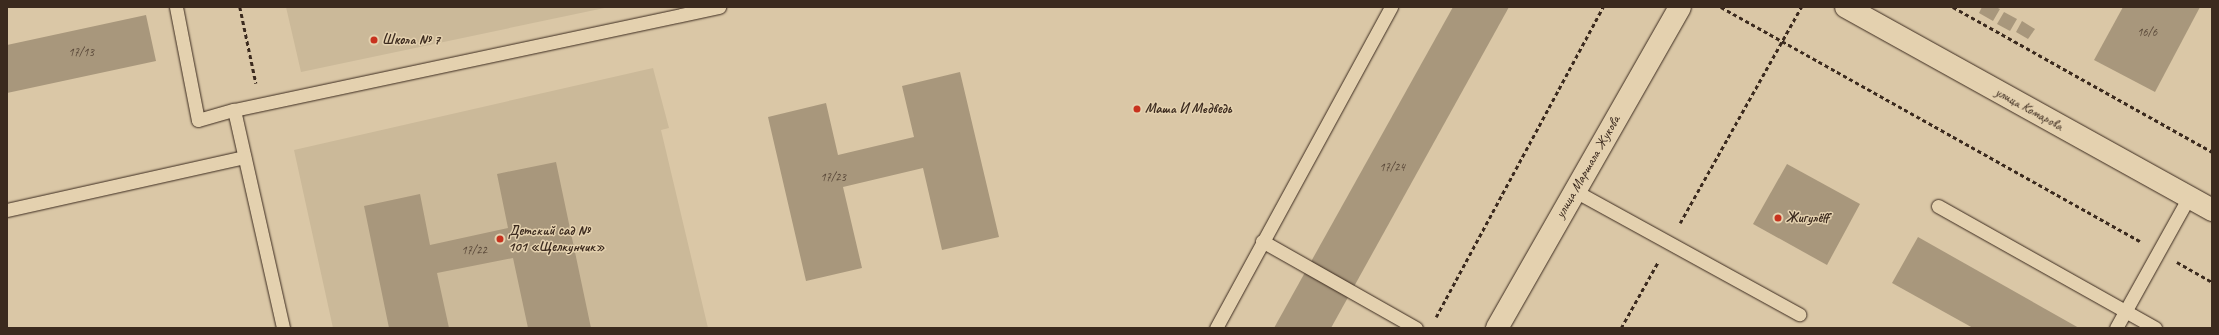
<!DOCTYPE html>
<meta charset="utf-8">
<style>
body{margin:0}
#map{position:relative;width:2219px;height:335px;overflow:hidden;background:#dac7a6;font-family:Caveat,sans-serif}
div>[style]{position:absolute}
.built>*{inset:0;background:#cbb999}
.building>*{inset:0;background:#a8977c}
.path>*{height:2.5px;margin-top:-1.25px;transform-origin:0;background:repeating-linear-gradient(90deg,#3b2a1e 0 4px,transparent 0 7px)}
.roads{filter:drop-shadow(0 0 1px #3b2a1e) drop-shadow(0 0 1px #3b2a1e)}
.service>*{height:13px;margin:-6.5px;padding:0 6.5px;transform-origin:6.5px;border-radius:6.5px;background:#e4d1af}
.tertiary>*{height:22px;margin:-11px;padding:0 11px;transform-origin:11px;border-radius:11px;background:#e4d1af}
.dots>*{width:11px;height:11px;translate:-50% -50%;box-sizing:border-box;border:2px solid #e4d1af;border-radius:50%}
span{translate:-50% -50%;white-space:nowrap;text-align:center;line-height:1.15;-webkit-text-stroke:3px #e4d1af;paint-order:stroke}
.number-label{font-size:12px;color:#564536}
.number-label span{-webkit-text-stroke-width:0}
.poi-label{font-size:14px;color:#3b2a1e;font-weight:700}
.left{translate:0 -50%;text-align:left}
.street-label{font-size:14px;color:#3b2a1e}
.frame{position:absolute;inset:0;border:8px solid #3b2a1e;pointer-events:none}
</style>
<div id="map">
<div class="built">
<div style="clip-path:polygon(286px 7px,609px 7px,301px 72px)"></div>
<div style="clip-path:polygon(653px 68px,669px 128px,661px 130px,708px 328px,333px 328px,294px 150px)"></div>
</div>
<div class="building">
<div style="clip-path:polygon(1453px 7px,1509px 7px,1331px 328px,1274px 328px)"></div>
<div style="clip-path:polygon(1982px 7px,1996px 7px,2000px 9px,1993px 21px,1979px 13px)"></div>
<div style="clip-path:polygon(2123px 7px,2200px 7px,2155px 92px,2094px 60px)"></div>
<div style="clip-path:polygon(2004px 12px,2017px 19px,2010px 31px,1997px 24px)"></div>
<div style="clip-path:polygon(146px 15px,156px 61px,7px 93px,7px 45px)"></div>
<div style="clip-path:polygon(2022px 21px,2035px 29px,2028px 39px,2016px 32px)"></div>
<div style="clip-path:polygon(960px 72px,999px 237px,942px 250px,923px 168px,843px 187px,862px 268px,806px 281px,768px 117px,826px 103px,838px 155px,914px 137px,902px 86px)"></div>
<div style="clip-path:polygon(556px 162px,591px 328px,528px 328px,513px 258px,437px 273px,449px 328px,389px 328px,364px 206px,420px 194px,430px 245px,508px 228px,497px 174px)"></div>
<div style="clip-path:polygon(1787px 164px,1860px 204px,1827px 265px,1753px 224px)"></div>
<div style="clip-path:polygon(1918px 237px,2079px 328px,1973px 328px,1892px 283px)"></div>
</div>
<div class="path">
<div style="left:240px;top:7px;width:78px;rotate:78.1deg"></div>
<div style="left:1721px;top:7px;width:480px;rotate:29.2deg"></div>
<div style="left:1953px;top:7px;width:297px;rotate:29.2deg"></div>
<div style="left:1680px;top:223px;width:248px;rotate:-60.7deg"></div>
<div style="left:2177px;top:262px;width:40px;rotate:29.7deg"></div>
<div style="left:1436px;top:317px;width:352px;rotate:-61.7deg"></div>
<div style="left:1621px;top:328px;width:76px;rotate:-60.7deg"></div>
</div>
<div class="roads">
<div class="service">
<div style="left:176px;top:7px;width:115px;rotate:79deg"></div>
<div style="left:198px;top:120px;width:37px;rotate:-16deg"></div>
<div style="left:234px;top:110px;width:496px;rotate:-12deg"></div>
<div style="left:234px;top:110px;width:223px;rotate:77.3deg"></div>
<div style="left:1575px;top:191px;width:256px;rotate:28.8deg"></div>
<div style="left:1938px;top:206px;width:249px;rotate:29.3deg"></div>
<div style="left:7px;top:210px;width:243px;rotate:-12.6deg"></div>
<div style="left:1262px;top:241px;width:177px;rotate:29.5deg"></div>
<div style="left:1216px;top:328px;width:366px;rotate:-61.4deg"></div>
<div style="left:2116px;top:328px;width:150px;rotate:-60.9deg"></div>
</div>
<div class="tertiary">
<div style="left:1846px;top:7px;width:419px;rotate:29deg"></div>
<div style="left:1497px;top:328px;width:369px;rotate:-60.3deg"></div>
</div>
</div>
<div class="dots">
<div style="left:374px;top:40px;background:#c8321e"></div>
<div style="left:1137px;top:109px;background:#c8321e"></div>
<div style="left:1778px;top:218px;background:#c8321e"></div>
<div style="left:500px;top:239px;background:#c8321e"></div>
</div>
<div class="number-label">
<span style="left:2147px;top:33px">16/6</span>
<span style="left:81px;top:53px">17/13</span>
<span style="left:1392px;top:168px">17/24</span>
<span style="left:833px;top:178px">17/23</span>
<span style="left:474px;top:251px">17/22</span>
</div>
<div class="poi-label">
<span class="left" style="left:382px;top:40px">Школа № 7</span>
<span class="left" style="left:1145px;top:109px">Маша И Медведь</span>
<span class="left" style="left:1786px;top:218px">Жигулёff</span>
<span class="left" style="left:508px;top:239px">Детский сад №<br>101 «Щелкунчик»</span>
</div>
<div class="street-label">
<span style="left:2029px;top:109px;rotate:29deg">улица Комарова</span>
<span style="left:1588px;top:167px;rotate:-60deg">улица Маршала Жукова</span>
</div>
<div class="frame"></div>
</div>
